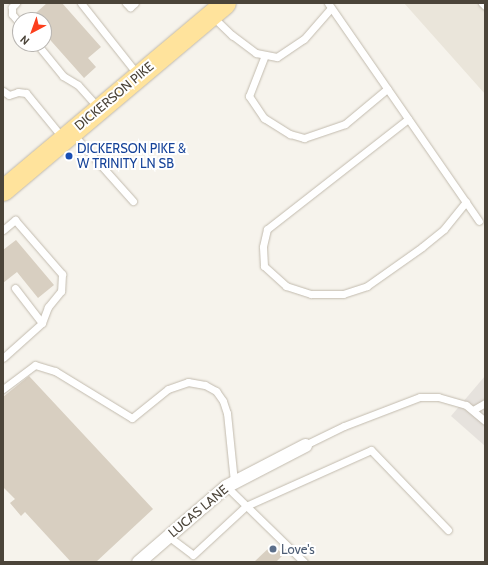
<!DOCTYPE html>
<style>
body{margin:0}
#map{position:relative;width:488px;height:565px;overflow:hidden;background:#f6f3ec;font-family:Cabin,sans-serif}
div>[style]{position:absolute}
.residential>*{inset:0;background:#eae5da}
.industrial>*{inset:0;background:#e6e2dd}
.building>*{inset:0;background:#d8cfc1}
.roads{filter:drop-shadow(0 0 1px #c2bbae) drop-shadow(0 0 1px #c2bbae)}
.service>*{height:7px;margin:-3.5px;padding:0 3.5px;transform-origin:3.5px;border-radius:3.5px;background:#fff}
.minor>*{height:13px;margin:-6.5px;padding:0 6.5px;transform-origin:6.5px;border-radius:6.5px;background:#fff}
.primary>*{height:21px;margin:-10.5px;padding:0 10.5px;transform-origin:10.5px;border-radius:10.5px;background:#ffe39c}
.dots>*{width:11px;height:11px;translate:-50% -50%;box-sizing:border-box;border:2px solid #fff;border-radius:50%}
span{translate:-50% -50%;white-space:nowrap;text-align:center;line-height:1.15;-webkit-text-stroke:4px #fff;paint-order:stroke}
.street-label{font-size:13px;color:#4b4439}
.transit-label{font-size:13px;color:#164399}
.left{translate:0 -50%;text-align:left}
.service-label{font-size:13px;color:#4e5e75}
.frame{position:absolute;inset:0;border:4px solid #4b4439;pointer-events:none}
.north{position:absolute;left:12px;top:12px;width:40px;height:40px;box-sizing:border-box;background:#fff;border:1px solid #b7b4b0;border-radius:50%;rotate:221deg;font-size:11px;font-weight:700;line-height:16px;text-align:center;color:#4b4439}
.north::after{content:'';display:block;margin:auto;width:14px;height:18px;background:#fc3f1d;clip-path:polygon(50% 0,100% 100%,50% 72%,0 100%)}
</style>
<div id="map">
<div class="residential">
<div style="clip-path:polygon(404px 3px,485px 3px,485px 94px)"></div>
</div>
<div class="industrial">
<div style="clip-path:polygon(485px 376px,485px 446px,451px 416px)"></div>
</div>
<div class="building">
<div style="clip-path:polygon(47px 3px,62px 3px,101px 47px,88px 58px,96px 67px,84px 78px,44px 33px,44px 20px,28px 20px)"></div>
<div style="clip-path:polygon(16px 240px,54px 285px,38px 298px,17px 272px,3px 283px,3px 250px)"></div>
<div style="clip-path:polygon(29px 376px,153px 509px,96px 562px,71px 562px,25px 512px,21px 516px,10px 503px,15px 499px,3px 487px,3px 397px)"></div>
<div style="clip-path:polygon(273px 544px,283px 555px,276px 562px,254px 562px)"></div>
</div>
<div class="roads">
<div class="service">
<div style="left:16px;top:3px;width:6px;rotate:135deg"></div>
<div style="left:12px;top:7px;width:7px;rotate:90deg"></div>
<div style="left:12px;top:14px;width:13px;rotate:51deg"></div>
<div style="left:81px;top:3px;width:92px;rotate:51.6deg"></div>
<div style="left:126px;top:3px;width:6px;rotate:45deg"></div>
<div style="left:130px;top:7px;width:6px;rotate:-39deg"></div>
<div style="left:328px;top:3px;width:265px;rotate:55.3deg"></div>
<div style="left:482px;top:3px;width:4px;rotate:45deg"></div>
<div style="left:212px;top:16px;width:28px;rotate:44deg"></div>
<div style="left:232px;top:35px;width:30px;rotate:37deg"></div>
<div style="left:256px;top:53px;width:21px;rotate:11deg"></div>
<div style="left:277px;top:57px;width:32px;rotate:-34deg"></div>
<div style="left:304px;top:39px;width:41px;rotate:-48.9deg"></div>
<div style="left:37px;top:44px;width:41px;rotate:50.9deg"></div>
<div style="left:63px;top:76px;width:17px;rotate:31deg"></div>
<div style="left:78px;top:85px;width:30px;rotate:48deg"></div>
<div style="left:265px;top:55px;width:44px;rotate:111.3deg"></div>
<div style="left:249px;top:96px;width:27px;rotate:56deg"></div>
<div style="left:264px;top:118px;width:31px;rotate:32deg"></div>
<div style="left:290px;top:134px;width:15px;rotate:16deg"></div>
<div style="left:304px;top:138px;width:43px;rotate:-18.9deg"></div>
<div style="left:345px;top:124px;width:55px;rotate:-39.8deg"></div>
<div style="left:3px;top:91px;width:7px;rotate:34deg"></div>
<div style="left:9px;top:95px;width:9px;rotate:-18deg"></div>
<div style="left:18px;top:92px;width:8px;rotate:7deg"></div>
<div style="left:26px;top:93px;width:57px;rotate:50.7deg"></div>
<div style="left:408px;top:119px;width:179px;rotate:142deg"></div>
<div style="left:267px;top:229px;width:18px;rotate:103deg"></div>
<div style="left:263px;top:247px;width:19px;rotate:87deg"></div>
<div style="left:264px;top:266px;width:30px;rotate:42deg"></div>
<div style="left:286px;top:286px;width:26px;rotate:18deg"></div>
<div style="left:311px;top:294px;width:32px"></div>
<div style="left:343px;top:294px;width:25px;rotate:-18deg"></div>
<div style="left:367px;top:286px;width:67px;rotate:-35.3deg"></div>
<div style="left:422px;top:247px;width:28px;rotate:-39deg"></div>
<div style="left:444px;top:229px;width:35px;rotate:-51deg"></div>
<div style="left:73px;top:134px;width:90px;rotate:48.2deg"></div>
<div style="left:3px;top:230px;width:16px;rotate:-40deg"></div>
<div style="left:15px;top:220px;width:72px;rotate:49deg"></div>
<div style="left:62px;top:274px;width:17px;rotate:93deg"></div>
<div style="left:61px;top:291px;width:21px;rotate:129deg"></div>
<div style="left:48px;top:307px;width:17px;rotate:111deg"></div>
<div style="left:42px;top:323px;width:52px;rotate:138.1deg"></div>
<div style="left:15px;top:288px;width:44px;rotate:52.4deg"></div>
<div style="left:3px;top:389px;width:40px;rotate:-37deg"></div>
<div style="left:35px;top:365px;width:21px;rotate:17deg"></div>
<div style="left:55px;top:371px;width:90px;rotate:31.4deg"></div>
<div style="left:132px;top:418px;width:46px;rotate:-38.9deg"></div>
<div style="left:168px;top:389px;width:21px;rotate:-19deg"></div>
<div style="left:188px;top:382px;width:17px;rotate:10deg"></div>
<div style="left:205px;top:385px;width:13px;rotate:29deg"></div>
<div style="left:216px;top:391px;width:12px;rotate:55deg"></div>
<div style="left:223px;top:401px;width:13px;rotate:72deg"></div>
<div style="left:227px;top:413px;width:69px;rotate:84.2deg"></div>
<div style="left:473px;top:410px;width:14px;rotate:-30deg"></div>
<div style="left:305px;top:445px;width:43px;rotate:-26deg"></div>
<div style="left:344px;top:426px;width:81px;rotate:-20.9deg"></div>
<div style="left:420px;top:397px;width:18px"></div>
<div style="left:438px;top:397px;width:29px;rotate:16deg"></div>
<div style="left:466px;top:405px;width:25px;rotate:40deg"></div>
<div style="left:226px;top:486px;width:109px;rotate:44.3deg"></div>
<div style="left:168px;top:536px;width:31px;rotate:37deg"></div>
<div style="left:193px;top:555px;width:72px;rotate:-42.8deg"></div>
<div style="left:246px;top:506px;width:137px;rotate:-24.1deg"></div>
<div style="left:371px;top:450px;width:111px;rotate:46.1deg"></div>
</div>
<div class="minor">
<div style="left:138px;top:562px;width:116px;rotate:-40.8deg"></div>
<div style="left:226px;top:486px;width:89px;rotate:-27.4deg"></div>
</div>
<div class="primary">
<div style="left:3px;top:190px;width:290px;rotate:-40.1deg"></div>
</div>
</div>
<div class="dots">
<div style="left:69px;top:156px;background:#1a4fb4"></div>
<div style="left:273px;top:549px;background:#5c6f8a"></div>
</div>
<div class="street-label">
<span style="left:114px;top:96px;rotate:-40deg">DICKERSON PIKE</span>
<span style="left:198px;top:511px;rotate:-40deg">LUCAS LANE</span>
</div>
<div class="transit-label">
<span class="left" style="left:77px;top:156px">DICKERSON PIKE &amp;<br>W TRINITY LN SB</span>
</div>
<div class="service-label">
<span class="left" style="left:281px;top:549px">Love's</span>
</div>
<div class="frame"></div>
<div class="north">N</div>
</div>
